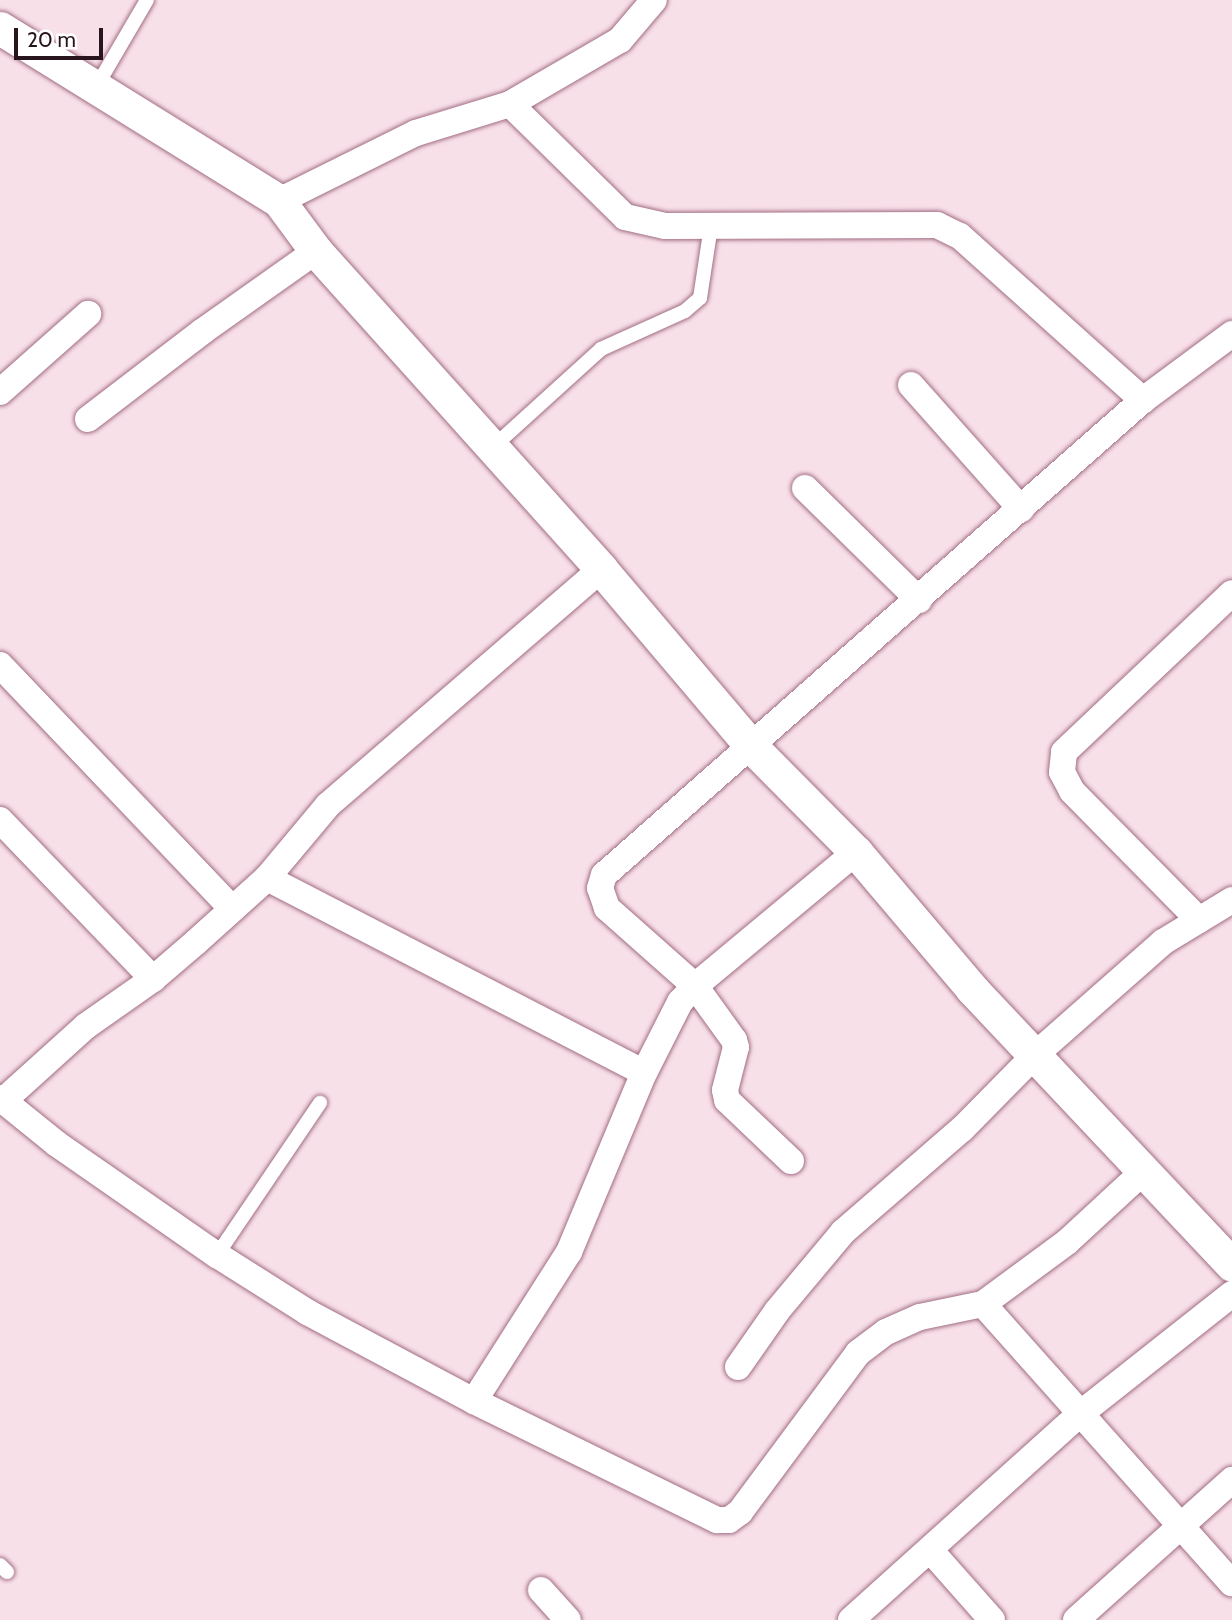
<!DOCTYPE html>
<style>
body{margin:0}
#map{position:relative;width:1232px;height:1620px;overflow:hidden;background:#f8e0e9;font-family:Cabin,sans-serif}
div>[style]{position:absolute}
.roads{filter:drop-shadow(0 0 2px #a26d84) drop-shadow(0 0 2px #a26d84)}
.service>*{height:14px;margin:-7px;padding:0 7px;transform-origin:7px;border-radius:7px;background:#fff}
.minor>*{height:26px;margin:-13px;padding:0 13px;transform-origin:13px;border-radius:13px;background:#fff}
.tertiary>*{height:33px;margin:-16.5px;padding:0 16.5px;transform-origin:16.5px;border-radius:16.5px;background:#fff}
span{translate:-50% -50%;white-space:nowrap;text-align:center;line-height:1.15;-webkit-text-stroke:6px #fff;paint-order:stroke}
.scale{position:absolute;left:14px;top:28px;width:89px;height:32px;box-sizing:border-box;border:4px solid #28141d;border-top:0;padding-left:9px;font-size:21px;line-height:24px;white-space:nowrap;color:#28141d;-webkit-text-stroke:5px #fff;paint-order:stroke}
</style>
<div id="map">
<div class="roads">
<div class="service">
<div style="left:95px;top:89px;width:103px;rotate:-59.7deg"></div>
<div style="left:493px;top:447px;width:146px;rotate:-42.2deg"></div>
<div style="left:601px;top:349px;width:92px;rotate:-24.3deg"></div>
<div style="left:685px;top:311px;width:20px;rotate:-41deg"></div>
<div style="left:700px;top:298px;width:73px;rotate:-81.3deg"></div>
<div style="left:217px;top:1255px;width:184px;rotate:-55.9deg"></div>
<div style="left:0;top:1565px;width:10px;rotate:45deg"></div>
</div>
<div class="minor">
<div style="left:510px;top:104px;width:161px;rotate:44.5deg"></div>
<div style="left:625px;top:217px;width:41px;rotate:12.7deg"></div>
<div style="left:665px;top:226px;width:272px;rotate:-0.2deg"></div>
<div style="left:937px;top:225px;width:25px;rotate:26deg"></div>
<div style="left:960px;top:236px;width:246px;rotate:41.9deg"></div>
<div style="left:279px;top:201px;width:153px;rotate:-26.4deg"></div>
<div style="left:416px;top:133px;width:98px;rotate:-17.1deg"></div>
<div style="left:510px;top:104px;width:127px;rotate:-30.2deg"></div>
<div style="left:620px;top:40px;width:52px;rotate:-49.6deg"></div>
<div style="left:911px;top:385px;width:166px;rotate:48.4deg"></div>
<div style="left:0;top:392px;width:118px;rotate:-41.6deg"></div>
<div style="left:88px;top:419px;width:145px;rotate:-37.4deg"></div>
<div style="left:203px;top:331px;width:138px;rotate:-35.3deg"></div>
<div style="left:805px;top:488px;width:160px;rotate:44.5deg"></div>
<div style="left:0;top:665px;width:337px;rotate:46.4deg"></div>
<div style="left:0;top:820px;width:221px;rotate:46.1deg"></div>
<div style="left:267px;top:878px;width:424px;rotate:27.3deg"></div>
<div style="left:1199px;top:920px;width:181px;rotate:-134.6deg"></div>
<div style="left:1072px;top:791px;width:21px;rotate:-118deg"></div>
<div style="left:1062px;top:772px;width:20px;rotate:-84deg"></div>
<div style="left:1064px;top:752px;width:231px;rotate:-43.4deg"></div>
<div style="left:0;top:1098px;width:73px;rotate:38.9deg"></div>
<div style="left:57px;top:1144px;width:195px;rotate:34.8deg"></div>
<div style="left:217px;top:1255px;width:107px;rotate:32.3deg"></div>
<div style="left:307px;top:1312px;width:189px;rotate:28.1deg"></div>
<div style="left:474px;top:1401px;width:271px;rotate:26.1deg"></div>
<div style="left:717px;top:1520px;width:12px"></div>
<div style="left:729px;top:1520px;width:14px;rotate:-36deg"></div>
<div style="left:740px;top:1512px;width:198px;rotate:-53.4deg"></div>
<div style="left:858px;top:1353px;width:35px;rotate:-37deg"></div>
<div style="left:886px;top:1332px;width:37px;rotate:-24deg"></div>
<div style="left:920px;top:1317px;width:64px;rotate:-11.7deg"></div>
<div style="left:983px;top:1304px;width:104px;rotate:-36.4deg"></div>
<div style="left:1067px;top:1242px;width:106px;rotate:-42.7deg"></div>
<div style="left:3px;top:1101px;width:112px;rotate:-42.1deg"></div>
<div style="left:86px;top:1026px;width:82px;rotate:-35deg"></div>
<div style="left:153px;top:979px;width:57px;rotate:-40.7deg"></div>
<div style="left:196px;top:942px;width:96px;rotate:-42deg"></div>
<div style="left:267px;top:878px;width:95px;rotate:-50.1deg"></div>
<div style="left:328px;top:805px;width:361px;rotate:-40.8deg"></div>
<div style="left:791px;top:1161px;width:88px;rotate:-136.4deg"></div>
<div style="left:727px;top:1100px;width:10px;rotate:-101deg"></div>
<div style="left:725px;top:1090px;width:44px;rotate:-75.7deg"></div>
<div style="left:736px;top:1047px;width:7px;rotate:-106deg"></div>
<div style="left:734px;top:1040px;width:67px;rotate:-125.8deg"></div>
<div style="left:695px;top:986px;width:118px;rotate:-138.4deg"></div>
<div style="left:607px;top:908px;width:21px;rotate:-109deg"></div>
<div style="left:600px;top:888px;width:14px;rotate:-73deg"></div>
<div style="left:604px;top:875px;width:718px;rotate:-41.39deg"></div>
<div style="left:1143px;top:400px;width:111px;rotate:-36.6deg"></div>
<div style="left:983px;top:1304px;width:374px;rotate:48.3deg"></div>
<div style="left:738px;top:1367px;width:68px;rotate:-55.1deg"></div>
<div style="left:777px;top:1311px;width:103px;rotate:-50.1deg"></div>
<div style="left:843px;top:1232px;width:157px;rotate:-40.9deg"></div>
<div style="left:962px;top:1129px;width:104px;rotate:-45.4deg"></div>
<div style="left:1035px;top:1055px;width:171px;rotate:-41.4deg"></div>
<div style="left:1163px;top:942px;width:81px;rotate:-31.3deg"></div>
<div style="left:474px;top:1401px;width:177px;rotate:-57.5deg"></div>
<div style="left:569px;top:1252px;width:194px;rotate:-67.3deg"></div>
<div style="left:644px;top:1073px;width:80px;rotate:-63.1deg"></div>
<div style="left:680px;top:1002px;width:22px;rotate:-47deg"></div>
<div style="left:695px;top:986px;width:209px;rotate:-39.8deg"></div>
<div style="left:931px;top:1551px;width:92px;rotate:48.5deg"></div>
<div style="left:541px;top:1590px;width:40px;rotate:48deg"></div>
<div style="left:851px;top:1620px;width:308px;rotate:-42deg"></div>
<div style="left:1080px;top:1414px;width:194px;rotate:-38.3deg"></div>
<div style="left:1076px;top:1620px;width:210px;rotate:-41.9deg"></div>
</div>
<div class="tertiary">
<div style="left:0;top:28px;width:328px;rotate:31.8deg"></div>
<div style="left:279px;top:201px;width:62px;rotate:53.5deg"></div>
<div style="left:316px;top:251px;width:427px;rotate:48.1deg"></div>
<div style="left:601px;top:569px;width:231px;rotate:49.7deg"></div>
<div style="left:750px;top:745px;width:151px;rotate:45.3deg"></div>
<div style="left:856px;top:852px;width:180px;rotate:49.7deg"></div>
<div style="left:972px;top:989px;width:379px;rotate:46.7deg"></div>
</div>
</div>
<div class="scale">20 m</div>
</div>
